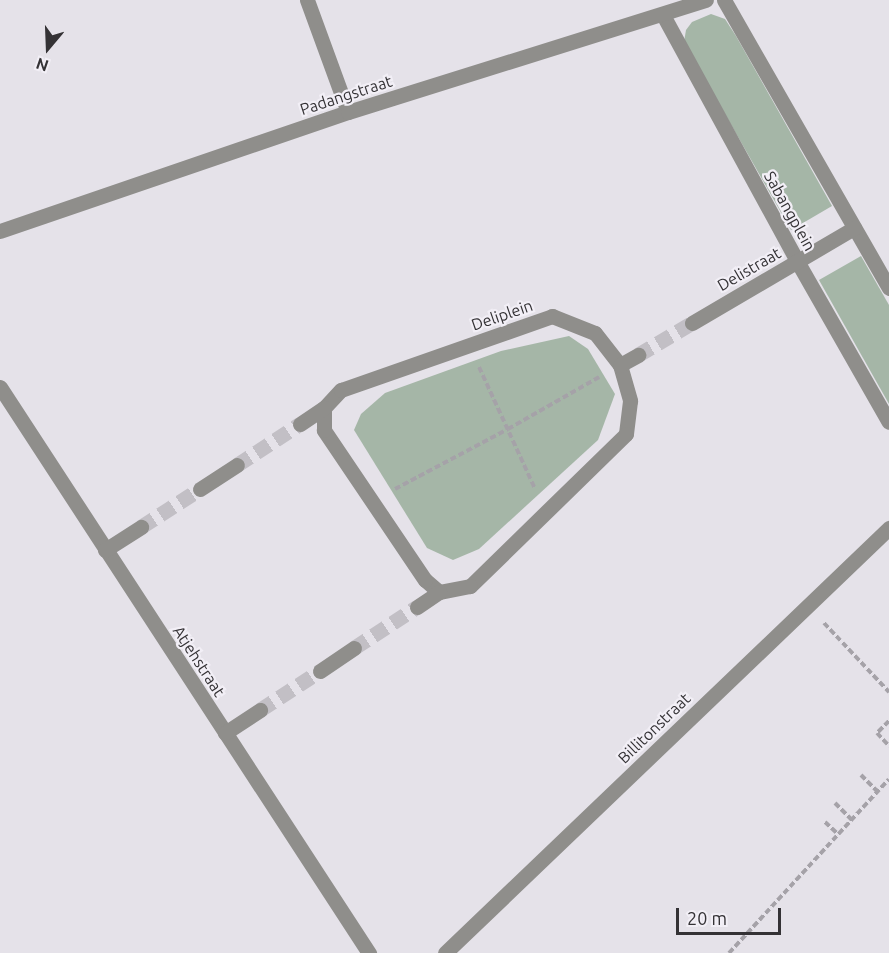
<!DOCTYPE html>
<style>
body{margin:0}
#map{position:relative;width:889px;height:953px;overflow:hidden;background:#e5e2e9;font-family:Ubuntu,sans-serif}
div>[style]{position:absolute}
.green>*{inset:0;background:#a5b6a7}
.minor-tunnel>*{height:15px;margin-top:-7.5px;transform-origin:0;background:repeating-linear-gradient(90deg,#c2bfc5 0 15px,transparent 0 23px)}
.path>*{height:4px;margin-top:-2px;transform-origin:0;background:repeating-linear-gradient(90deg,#a5a2a8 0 6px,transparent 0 9px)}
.minor>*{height:15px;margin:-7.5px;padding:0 7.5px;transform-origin:7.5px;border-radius:7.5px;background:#8f8e8b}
span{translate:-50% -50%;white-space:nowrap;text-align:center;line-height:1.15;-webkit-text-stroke:4.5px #f2eff6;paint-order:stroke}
.street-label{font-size:16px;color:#343235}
.north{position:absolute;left:18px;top:18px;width:60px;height:60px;-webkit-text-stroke:4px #f2eff6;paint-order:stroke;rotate:199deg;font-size:16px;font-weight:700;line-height:24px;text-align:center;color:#343235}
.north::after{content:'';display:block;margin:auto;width:21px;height:27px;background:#343235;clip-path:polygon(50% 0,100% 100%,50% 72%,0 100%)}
.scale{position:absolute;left:676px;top:908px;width:105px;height:27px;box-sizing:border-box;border:3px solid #343235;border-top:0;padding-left:8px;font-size:18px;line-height:21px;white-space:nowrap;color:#343235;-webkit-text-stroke:4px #f2eff6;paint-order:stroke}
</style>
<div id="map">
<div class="green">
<div style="clip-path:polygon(711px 14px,725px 19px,736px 36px,832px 206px,791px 230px,684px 42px,686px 30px,692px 22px)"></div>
<div style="clip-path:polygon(861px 256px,889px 305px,889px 404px,819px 280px)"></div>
<div style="clip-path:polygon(569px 336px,588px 349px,615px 394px,598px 440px,479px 549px,453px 560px,427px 548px,354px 430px,361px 414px,385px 393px,501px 351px)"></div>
</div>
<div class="minor-tunnel">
<div style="left:638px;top:355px;width:63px;rotate:-30.7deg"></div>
<div style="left:237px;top:465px;width:75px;rotate:-33.1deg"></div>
<div style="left:141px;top:527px;width:70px;rotate:-32.8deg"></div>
<div style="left:354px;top:648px;width:75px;rotate:-33.1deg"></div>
<div style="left:260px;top:710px;width:72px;rotate:-33deg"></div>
</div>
<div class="path">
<div style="left:479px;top:367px;width:134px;rotate:65.3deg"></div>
<div style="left:395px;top:489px;width:128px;rotate:-28deg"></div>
<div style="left:508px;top:429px;width:105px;rotate:-29.7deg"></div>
<div style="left:824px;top:623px;width:95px;rotate:46.7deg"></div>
<div style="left:889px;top:721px;width:17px;rotate:135deg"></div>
<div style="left:877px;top:733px;width:18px;rotate:47deg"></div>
<div style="left:861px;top:775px;width:24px;rotate:45deg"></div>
<div style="left:835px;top:803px;width:24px;rotate:45deg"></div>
<div style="left:825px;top:822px;width:18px;rotate:43deg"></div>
<div style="left:729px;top:953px;width:236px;rotate:-47.4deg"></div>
</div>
<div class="minor">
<div style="left:307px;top:0;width:119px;rotate:69.9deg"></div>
<div style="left:724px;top:0;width:332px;rotate:60.2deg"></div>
<div style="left:663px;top:15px;width:280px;rotate:61.4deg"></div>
<div style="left:797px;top:261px;width:185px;rotate:60.3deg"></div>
<div style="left:0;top:231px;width:368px;rotate:-18.9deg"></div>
<div style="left:348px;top:112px;width:375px;rotate:-17.4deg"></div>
<div style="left:552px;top:316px;width:46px;rotate:21.6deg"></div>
<div style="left:595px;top:333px;width:41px;rotate:52deg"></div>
<div style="left:620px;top:365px;width:37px;rotate:74deg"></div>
<div style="left:630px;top:401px;width:33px;rotate:97deg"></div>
<div style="left:626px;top:434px;width:218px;rotate:135.7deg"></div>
<div style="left:470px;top:586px;width:32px;rotate:169deg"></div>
<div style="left:439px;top:592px;width:18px;rotate:-139deg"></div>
<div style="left:425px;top:580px;width:181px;rotate:-124deg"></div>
<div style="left:324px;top:430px;width:22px;rotate:-90deg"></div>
<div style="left:324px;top:408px;width:25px;rotate:-47deg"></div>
<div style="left:341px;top:390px;width:224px;rotate:-19.3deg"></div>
<div style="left:692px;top:323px;width:188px;rotate:-30.4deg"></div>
<div style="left:620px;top:365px;width:21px;rotate:-29deg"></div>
<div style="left:0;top:387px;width:676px;rotate:56.9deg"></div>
<div style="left:300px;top:424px;width:29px;rotate:-34deg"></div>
<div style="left:200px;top:489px;width:44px;rotate:-33deg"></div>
<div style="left:105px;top:550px;width:43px;rotate:-32.6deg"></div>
<div style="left:417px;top:607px;width:27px;rotate:-34deg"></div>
<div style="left:320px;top:671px;width:41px;rotate:-34.1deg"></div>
<div style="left:225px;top:733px;width:42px;rotate:-33.3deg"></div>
<div style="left:445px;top:953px;width:615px;rotate:-43.75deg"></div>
</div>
<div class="street-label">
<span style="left:346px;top:95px;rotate:-18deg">Padangstraat</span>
<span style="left:790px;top:211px;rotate:61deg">Sabangplein</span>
<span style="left:749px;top:269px;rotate:-30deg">Delistraat</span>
<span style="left:502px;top:315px;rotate:-19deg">Deliplein</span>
<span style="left:199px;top:661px;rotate:57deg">Atjehstraat</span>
<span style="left:654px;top:728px;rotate:-44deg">Billitonstraat</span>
</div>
<div class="north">N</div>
<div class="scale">20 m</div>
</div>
